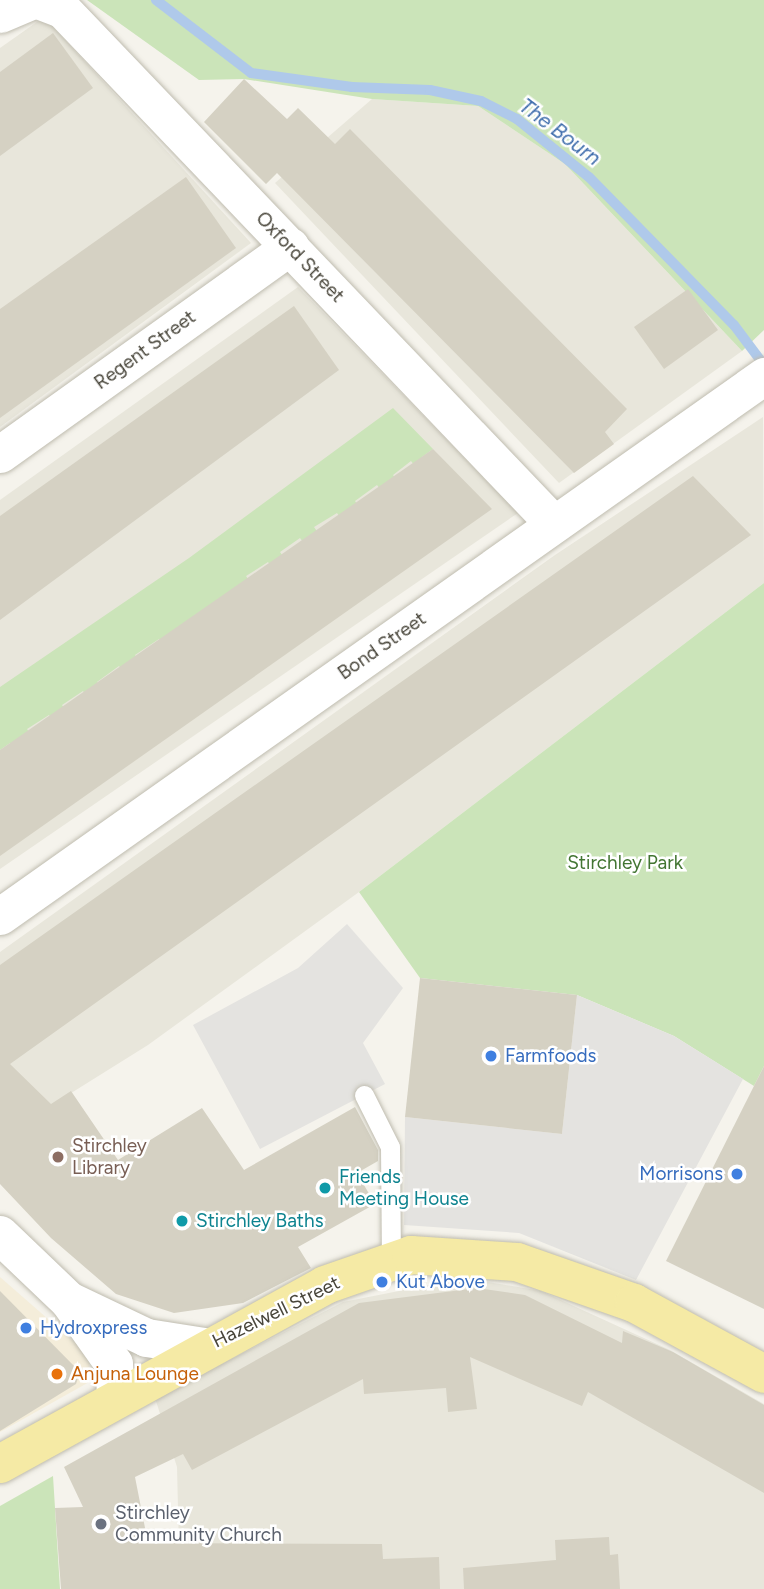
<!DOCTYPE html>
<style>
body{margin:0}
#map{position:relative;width:764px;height:1589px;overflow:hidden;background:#f5f3ec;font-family:Figtree,sans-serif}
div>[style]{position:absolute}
.residential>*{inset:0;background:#e8e6db}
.commercial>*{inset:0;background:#f4edda}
.green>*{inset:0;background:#cbe4b9}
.parking>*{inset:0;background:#e4e3e0}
.stream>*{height:10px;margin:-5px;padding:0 5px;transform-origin:5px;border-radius:5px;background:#afc9ea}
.building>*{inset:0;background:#d5d1c3}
.roads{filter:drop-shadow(0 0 2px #bfbcaf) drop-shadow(0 0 2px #bfbcaf)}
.service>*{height:19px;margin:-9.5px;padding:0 9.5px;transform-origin:9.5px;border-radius:9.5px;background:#fff}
.minor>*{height:37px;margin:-18.5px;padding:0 18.5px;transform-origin:18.5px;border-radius:18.5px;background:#fff}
.tertiary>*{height:38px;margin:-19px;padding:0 19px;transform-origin:19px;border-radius:19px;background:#fff}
.primary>*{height:38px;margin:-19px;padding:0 19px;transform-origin:19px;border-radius:19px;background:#f5eaa5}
.dots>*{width:19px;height:19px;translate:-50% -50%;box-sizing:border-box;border:4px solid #fff;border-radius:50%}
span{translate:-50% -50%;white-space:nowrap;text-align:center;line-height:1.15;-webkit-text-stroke:5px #fff;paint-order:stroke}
.street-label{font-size:19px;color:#48453a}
.park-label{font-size:19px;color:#427532}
.shop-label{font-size:19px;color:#366cbe}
.left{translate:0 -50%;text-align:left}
.right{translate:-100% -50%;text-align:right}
.education-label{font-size:19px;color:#785e54}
.culture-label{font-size:19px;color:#0d838f}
.food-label{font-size:19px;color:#c56008}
.worship-label{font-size:19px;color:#5b616d}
.water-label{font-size:21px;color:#3d6cab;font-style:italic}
</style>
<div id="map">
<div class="residential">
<div style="clip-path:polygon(44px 17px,251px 243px,0 427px,0 48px)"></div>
<div style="clip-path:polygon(372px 99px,478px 106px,565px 164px,742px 351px,559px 483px,275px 183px)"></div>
<div style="clip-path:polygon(298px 287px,518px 513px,0 869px,0 500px)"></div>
<div style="clip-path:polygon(763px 417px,764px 583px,359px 892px,148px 1045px,20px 1125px,0 1145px,0 952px,555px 555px)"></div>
<div style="clip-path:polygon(465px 1278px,541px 1291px,670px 1350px,764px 1404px,764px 1589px,180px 1589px,177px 1467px,155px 1398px,343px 1302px)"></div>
</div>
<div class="commercial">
<div style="clip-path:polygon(0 1277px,88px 1354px,91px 1381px,0 1432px)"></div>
</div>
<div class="green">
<div style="clip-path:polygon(87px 0,764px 0,764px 330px,742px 351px,565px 164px,478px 106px,372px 99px,244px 79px,199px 80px)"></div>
<div style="clip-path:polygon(393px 408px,433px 449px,422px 457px,434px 491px,411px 461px,393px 475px,413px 504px,399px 514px,377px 485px,355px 501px,375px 531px,358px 543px,337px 513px,314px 527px,335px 557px,321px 567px,300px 538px,280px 552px,301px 582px,288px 591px,268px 562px,246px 576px,267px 607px,180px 669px,159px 639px,135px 655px,156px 685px,141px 696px,119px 666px,97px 682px,118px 713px,105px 722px,83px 691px,62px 705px,83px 736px,70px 745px,49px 715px,27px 729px,49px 761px,10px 743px,0 750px,0 687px,189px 558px)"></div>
<div style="clip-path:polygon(764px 583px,764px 1066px,754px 1086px,674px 1036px,577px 995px,420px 978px,359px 892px)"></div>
<div style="clip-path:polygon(53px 1476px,60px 1589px,0 1589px,0 1506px)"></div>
</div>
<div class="parking">
<div style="clip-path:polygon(347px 924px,403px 988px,363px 1043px,385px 1084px,260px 1149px,193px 1025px,298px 968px)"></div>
<div style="clip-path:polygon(577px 995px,674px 1036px,743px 1079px,636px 1280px,519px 1233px,404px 1225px,405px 1117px,562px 1134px)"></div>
</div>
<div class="stream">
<div style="left:156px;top:0;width:120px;rotate:37.5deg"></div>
<div style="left:251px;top:73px;width:102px;rotate:7.9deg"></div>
<div style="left:352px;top:87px;width:78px;rotate:2.2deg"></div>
<div style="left:430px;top:90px;width:52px;rotate:12.2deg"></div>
<div style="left:481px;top:101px;width:40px;rotate:26.6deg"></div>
<div style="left:517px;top:119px;width:92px;rotate:38.9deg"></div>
<div style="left:589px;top:177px;width:207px;rotate:45.6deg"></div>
<div style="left:734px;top:325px;width:50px;rotate:53.1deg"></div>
</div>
<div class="building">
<div style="clip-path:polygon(53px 33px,93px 88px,0 156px,0 72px)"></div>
<div style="clip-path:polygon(244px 79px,287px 119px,298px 108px,335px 144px,350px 129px,627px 409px,605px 432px,614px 444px,574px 473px,277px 173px,266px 184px,204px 122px)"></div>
<div style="clip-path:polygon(186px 177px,236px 248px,0 418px,0 309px)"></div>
<div style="clip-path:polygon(688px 289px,718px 330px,664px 369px,634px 327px)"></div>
<div style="clip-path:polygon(294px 306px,339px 370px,0 620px,0 516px)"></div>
<div style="clip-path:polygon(433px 449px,492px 509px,0 856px,0 750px)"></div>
<div style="clip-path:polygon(693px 476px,751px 535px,10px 1064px,51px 1104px,71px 1091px,118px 1160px,202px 1108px,244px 1170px,355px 1107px,378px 1150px,378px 1161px,357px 1173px,375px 1204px,298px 1247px,311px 1268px,243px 1303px,174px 1313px,116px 1294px,51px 1238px,0 1184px,0 965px)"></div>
<div style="clip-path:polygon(420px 978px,577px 995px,562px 1134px,405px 1117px)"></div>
<div style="clip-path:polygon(764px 1066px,764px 1309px,666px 1261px)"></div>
<div style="clip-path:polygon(477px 1288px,525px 1295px,622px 1343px,623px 1331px,673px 1352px,764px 1405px,764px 1493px,588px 1392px,582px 1406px,470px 1357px,477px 1409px,448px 1412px,446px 1388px,364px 1394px,363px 1379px,192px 1470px,183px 1454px,135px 1477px,148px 1543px,382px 1544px,383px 1559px,439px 1557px,440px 1589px,61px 1589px,55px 1508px,83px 1507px,64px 1467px,359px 1303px)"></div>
<div style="clip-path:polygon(0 1291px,80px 1372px,76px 1384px,0 1431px)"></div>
<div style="clip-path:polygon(609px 1537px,610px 1555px,618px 1554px,620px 1589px,464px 1589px,463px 1568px,556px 1560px,555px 1540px)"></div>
</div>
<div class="roads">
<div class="service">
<div style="left:364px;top:1095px;width:58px;rotate:63.4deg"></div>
<div style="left:390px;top:1147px;width:115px;rotate:89.5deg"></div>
</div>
<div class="minor">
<div style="left:38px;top:0;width:26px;rotate:21deg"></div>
<div style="left:62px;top:9px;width:712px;rotate:46.31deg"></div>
<div style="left:0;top:14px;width:36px;rotate:-23deg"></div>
<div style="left:0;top:454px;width:357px;rotate:-35.6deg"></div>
<div style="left:0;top:916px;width:936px;rotate:-35.25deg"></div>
</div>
<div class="tertiary">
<div style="left:0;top:1235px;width:95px;rotate:43.7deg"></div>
<div style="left:69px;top:1301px;width:86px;rotate:25.4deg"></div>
<div style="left:147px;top:1338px;width:58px;rotate:9deg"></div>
<div style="left:72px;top:1305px;width:72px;rotate:54.6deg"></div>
<div style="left:114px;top:1364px;width:31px;rotate:86deg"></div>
</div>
<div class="primary">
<div style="left:0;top:1464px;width:371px;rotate:-28.8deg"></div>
<div style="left:325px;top:1285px;width:91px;rotate:-19.2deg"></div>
<div style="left:411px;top:1255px;width:106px;rotate:3.8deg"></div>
<div style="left:517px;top:1262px;width:124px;rotate:19.3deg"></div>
<div style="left:634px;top:1303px;width:148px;rotate:28.6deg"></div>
</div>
</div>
<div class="dots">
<div style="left:491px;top:1056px;background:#3f7fe0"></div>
<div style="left:58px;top:1157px;background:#8d6e63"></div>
<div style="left:737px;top:1174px;background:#3f7fe0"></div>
<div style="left:325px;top:1188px;background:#0f9aa8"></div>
<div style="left:182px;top:1221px;background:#0f9aa8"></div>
<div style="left:382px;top:1282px;background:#3f7fe0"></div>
<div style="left:26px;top:1328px;background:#3f7fe0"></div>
<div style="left:57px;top:1374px;background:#e8710a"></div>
<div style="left:101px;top:1524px;background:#6b7280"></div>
</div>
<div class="street-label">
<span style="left:300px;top:257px;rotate:46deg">Oxford Street</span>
<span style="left:145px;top:350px;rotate:-36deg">Regent Street</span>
<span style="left:382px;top:646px;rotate:-35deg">Bond Street</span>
<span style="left:276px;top:1312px;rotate:-26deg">Hazelwell Street</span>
</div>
<div class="park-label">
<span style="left:625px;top:863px">Stirchley Park</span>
</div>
<div class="shop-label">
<span class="left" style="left:505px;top:1056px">Farmfoods</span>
<span class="right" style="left:723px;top:1174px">Morrisons</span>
<span class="left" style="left:396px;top:1282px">Kut Above</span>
<span class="left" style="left:40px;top:1328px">Hydroxpress</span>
</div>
<div class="education-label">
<span class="left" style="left:72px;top:1157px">Stirchley<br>Library</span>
</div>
<div class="culture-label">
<span class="left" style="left:339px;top:1188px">Friends<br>Meeting House</span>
<span class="left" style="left:196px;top:1221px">Stirchley Baths</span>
</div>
<div class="food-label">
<span class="left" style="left:71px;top:1374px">Anjuna Lounge</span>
</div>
<div class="worship-label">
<span class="left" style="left:115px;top:1524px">Stirchley<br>Community Church</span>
</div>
<div class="water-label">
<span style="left:560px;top:132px;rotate:37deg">The Bourn</span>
</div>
</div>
